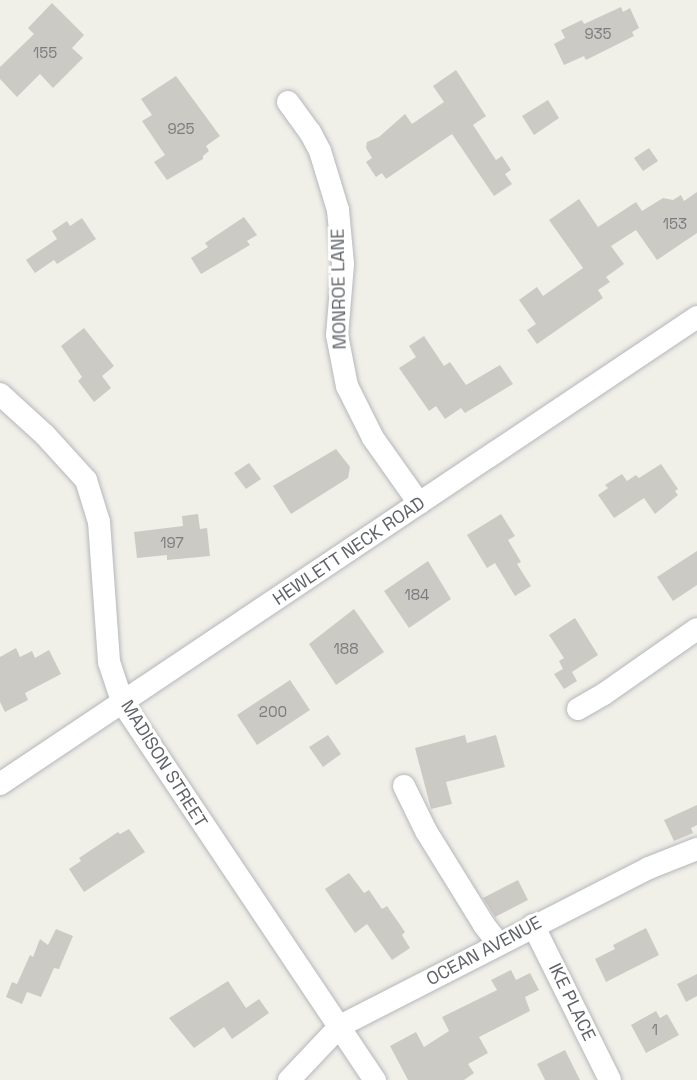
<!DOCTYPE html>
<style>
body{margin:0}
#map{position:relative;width:697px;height:1080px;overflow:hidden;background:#f0efe8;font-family:"Space Grotesk",sans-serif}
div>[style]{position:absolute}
.building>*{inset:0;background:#cccac4}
.roads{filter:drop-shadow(0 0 2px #b5b7bb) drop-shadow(0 0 2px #b5b7bb)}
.minor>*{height:22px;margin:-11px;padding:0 11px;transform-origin:11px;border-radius:11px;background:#fff}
span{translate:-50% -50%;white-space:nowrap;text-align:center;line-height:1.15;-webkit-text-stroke:6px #fff;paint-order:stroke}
.number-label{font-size:15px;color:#7a7c7e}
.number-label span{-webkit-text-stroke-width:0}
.street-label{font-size:18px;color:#5f6267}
</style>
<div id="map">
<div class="building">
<div style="clip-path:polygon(52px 3px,84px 35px,72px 48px,83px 58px,53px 88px,40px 74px,17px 97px,0 79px,0 67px,34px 34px,28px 28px)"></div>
<div style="clip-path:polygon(621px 7px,623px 12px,630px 8px,639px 28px,632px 32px,634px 36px,586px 60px,584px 56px,564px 65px,554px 44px,565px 38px,561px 30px,582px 20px,584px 24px)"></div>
<div style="clip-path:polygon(456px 70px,486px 116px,473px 125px,496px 160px,502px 156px,511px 170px,505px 174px,512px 184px,494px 196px,452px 134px,386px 179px,382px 173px,376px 177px,366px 162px,372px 158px,366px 148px,367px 142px,379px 137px,405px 114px,412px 124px,444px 102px,433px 86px)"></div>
<div style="clip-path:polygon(176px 76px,220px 136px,206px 146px,209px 151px,203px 156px,203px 159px,167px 180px,154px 162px,165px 155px,142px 121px,152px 115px,141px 99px)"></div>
<div style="clip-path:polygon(548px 100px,559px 118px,534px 135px,522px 116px)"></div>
<div style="clip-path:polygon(649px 148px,658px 161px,643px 171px,634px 158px)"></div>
<div style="clip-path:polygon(697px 192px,697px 233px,657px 260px,636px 230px,611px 246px,624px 264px,606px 277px,610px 282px,598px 290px,603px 298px,537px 344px,527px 330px,536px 324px,519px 300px,537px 287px,543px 296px,583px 268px,549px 220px,579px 199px,598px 227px,636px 202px,642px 211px,663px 198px,673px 200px,681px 195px,684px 201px)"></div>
<div style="clip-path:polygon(244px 217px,257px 235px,247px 241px,250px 245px,201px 274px,191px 258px,208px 247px,205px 243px)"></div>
<div style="clip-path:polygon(82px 218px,96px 239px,57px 264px,54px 260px,35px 273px,26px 260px,57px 239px,52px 231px,67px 221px,70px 226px)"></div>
<div style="clip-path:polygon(84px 328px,114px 366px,102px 376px,111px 388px,94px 402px,78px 381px,82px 377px,61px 346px)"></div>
<div style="clip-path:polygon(424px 336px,444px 366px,450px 362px,466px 385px,500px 365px,513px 384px,465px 413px,461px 408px,445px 419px,436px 406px,429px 411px,399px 368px,416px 357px,409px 346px)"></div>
<div style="clip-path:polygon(336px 449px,350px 467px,348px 478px,291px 514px,273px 486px)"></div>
<div style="clip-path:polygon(249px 463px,261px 479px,246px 489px,234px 473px)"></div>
<div style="clip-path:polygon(661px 464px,678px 489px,675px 491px,678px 495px,655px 514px,644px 498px,614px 518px,598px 495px,608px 488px,605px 485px,622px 474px,627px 481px,636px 475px,639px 478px)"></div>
<div style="clip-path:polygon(198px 514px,200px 529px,207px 528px,210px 556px,167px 560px,167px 555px,137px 558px,134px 532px,183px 526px,182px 516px)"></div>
<div style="clip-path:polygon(501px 514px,515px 536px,508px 540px,521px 562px,517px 564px,531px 586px,515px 596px,495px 563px,487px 568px,467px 535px)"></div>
<div style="clip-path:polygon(697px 551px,697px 585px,673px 601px,657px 577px)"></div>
<div style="clip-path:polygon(428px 561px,451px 599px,409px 628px,384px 591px)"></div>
<div style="clip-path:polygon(354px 609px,384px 652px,336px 685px,309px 644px)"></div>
<div style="clip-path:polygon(575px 618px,598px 655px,572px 672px,577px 681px,564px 689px,554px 674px,563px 669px,559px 661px,564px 658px,549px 635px)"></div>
<div style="clip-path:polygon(16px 648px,20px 657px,32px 651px,35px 658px,49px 650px,61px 674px,25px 693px,28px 700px,5px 712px,0 702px,0 657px)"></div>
<div style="clip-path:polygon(290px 680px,310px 710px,257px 745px,237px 715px)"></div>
<div style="clip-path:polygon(328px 735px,341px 754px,323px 767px,309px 747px)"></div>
<div style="clip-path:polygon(465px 735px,467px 743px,496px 735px,505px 767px,446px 782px,452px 804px,431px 809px,415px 748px)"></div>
<div style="clip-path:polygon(697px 805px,697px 825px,691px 828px,693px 833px,674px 841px,664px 820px)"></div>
<div style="clip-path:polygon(129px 829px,145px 852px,84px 892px,69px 869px,81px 861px,79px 858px,118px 832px,120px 834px)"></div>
<div style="clip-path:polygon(349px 873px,364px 893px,369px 890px,382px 909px,387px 906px,405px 932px,402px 935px,410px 948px,392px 960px,367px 924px,355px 933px,325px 889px)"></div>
<div style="clip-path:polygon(518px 880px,528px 900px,495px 917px,483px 898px)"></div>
<div style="clip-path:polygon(646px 928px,659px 955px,606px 982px,595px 959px,615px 949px,613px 945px)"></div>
<div style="clip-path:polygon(56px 929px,73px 936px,59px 969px,54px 968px,41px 997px,27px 992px,22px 1004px,6px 997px,12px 982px,17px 984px,30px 955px,33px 957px,40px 939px,48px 945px)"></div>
<div style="clip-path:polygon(511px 970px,516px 980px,530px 973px,539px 990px,525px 997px,530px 1011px,479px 1037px,488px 1053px,468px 1064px,474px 1073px,464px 1080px,408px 1080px,390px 1046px,416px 1032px,424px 1047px,449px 1031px,442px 1017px,497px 990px,491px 980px)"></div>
<div style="clip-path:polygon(697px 974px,697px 996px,686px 1002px,677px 984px)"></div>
<div style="clip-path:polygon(228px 981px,246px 1008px,259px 999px,269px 1013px,232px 1039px,224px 1027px,194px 1048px,169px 1018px)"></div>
<div style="clip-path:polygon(656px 1011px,660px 1018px,667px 1014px,679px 1035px,646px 1053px,631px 1025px)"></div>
<div style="clip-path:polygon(565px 1050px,580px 1080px,545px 1080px,537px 1064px)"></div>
</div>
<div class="roads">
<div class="minor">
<div style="left:288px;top:102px;width:37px;rotate:54deg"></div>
<div style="left:310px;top:132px;width:21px;rotate:62deg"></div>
<div style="left:320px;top:151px;width:62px;rotate:73deg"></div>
<div style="left:338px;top:210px;width:54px;rotate:84.7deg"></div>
<div style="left:343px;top:264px;width:71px;rotate:94.8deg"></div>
<div style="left:337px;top:335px;width:52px;rotate:78.9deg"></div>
<div style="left:347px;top:386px;width:58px;rotate:63.4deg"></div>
<div style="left:373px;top:438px;width:80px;rotate:54.7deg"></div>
<div style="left:0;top:394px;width:61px;rotate:42.3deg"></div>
<div style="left:45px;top:435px;width:61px;rotate:47.7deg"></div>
<div style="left:86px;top:480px;width:44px;rotate:72.8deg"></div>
<div style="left:99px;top:522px;width:140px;rotate:85.9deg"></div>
<div style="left:109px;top:662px;width:44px;rotate:71.6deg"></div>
<div style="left:123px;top:704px;width:453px;rotate:56.2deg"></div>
<div style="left:578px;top:709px;width:30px;rotate:-30deg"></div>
<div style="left:604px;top:694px;width:113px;rotate:-35deg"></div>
<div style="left:0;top:784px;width:839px;rotate:-33.82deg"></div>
<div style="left:404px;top:786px;width:50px;rotate:63.9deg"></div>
<div style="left:426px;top:831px;width:110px;rotate:58.3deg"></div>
<div style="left:484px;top:925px;width:23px;rotate:52deg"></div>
<div style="left:533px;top:925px;width:173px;rotate:63.6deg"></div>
<div style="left:289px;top:1080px;width:74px;rotate:-46.6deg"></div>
<div style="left:340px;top:1026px;width:347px;rotate:-27.1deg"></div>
<div style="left:649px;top:868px;width:52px;rotate:-21.6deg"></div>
</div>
</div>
<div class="number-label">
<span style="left:598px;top:34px">935</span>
<span style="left:45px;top:53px">155</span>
<span style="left:181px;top:129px">925</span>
<span style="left:675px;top:224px">153</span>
<span style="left:172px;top:543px">197</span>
<span style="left:417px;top:595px">184</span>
<span style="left:346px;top:649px">188</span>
<span style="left:273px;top:712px">200</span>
<span style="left:655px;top:1030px">1</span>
</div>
<div class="street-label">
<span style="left:339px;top:289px;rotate:-91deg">MONROE LANE</span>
<span style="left:349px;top:551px;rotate:-34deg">HEWLETT NECK ROAD</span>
<span style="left:164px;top:764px;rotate:58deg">MADISON STREET</span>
<span style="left:484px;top:951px;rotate:-28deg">OCEAN AVENUE</span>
<span style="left:572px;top:1002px;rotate:64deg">IKE PLACE</span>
</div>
</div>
